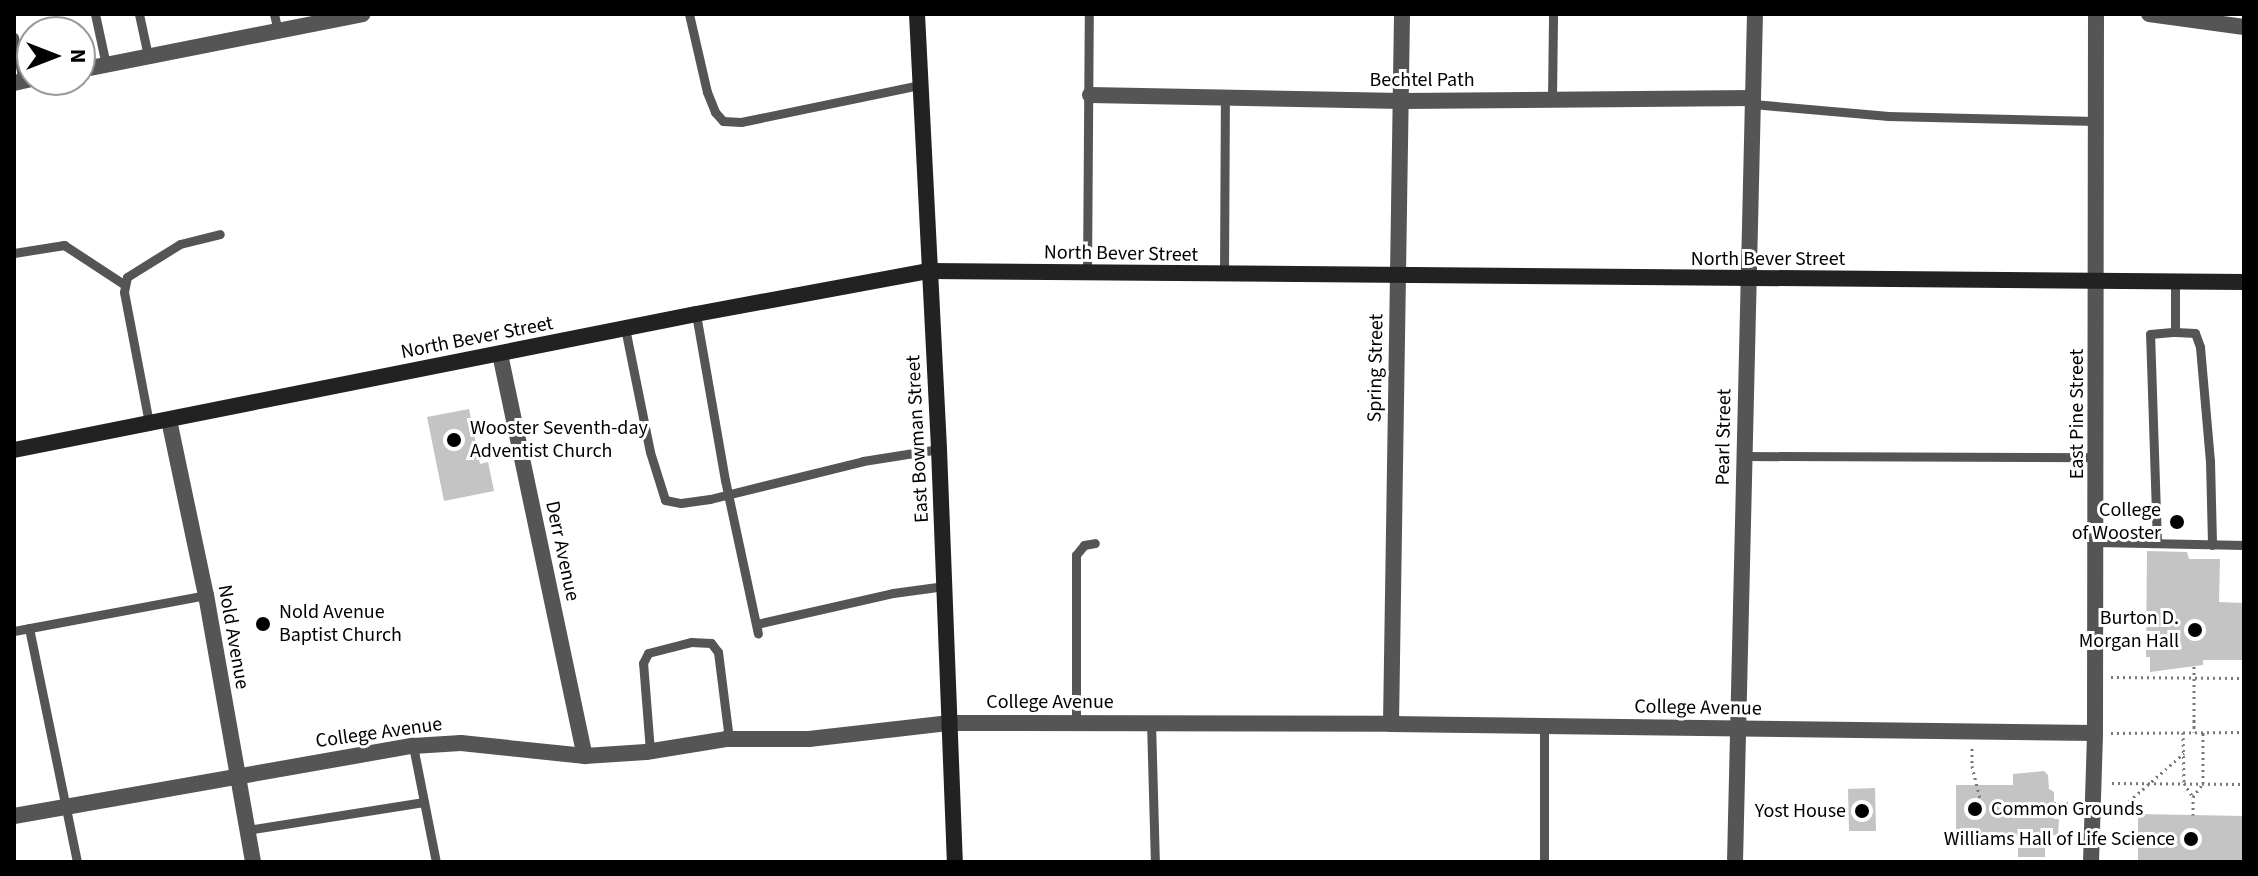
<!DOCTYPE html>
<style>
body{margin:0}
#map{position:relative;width:2258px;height:876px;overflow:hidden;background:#fff;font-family:"Source Sans 3",sans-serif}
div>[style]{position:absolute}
.building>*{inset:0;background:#c4c4c4}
.path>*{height:3px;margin-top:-1.5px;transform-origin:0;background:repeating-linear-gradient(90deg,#777 0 2px,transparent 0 6px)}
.service>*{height:9px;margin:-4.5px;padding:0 4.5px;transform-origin:4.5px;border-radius:4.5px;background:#555}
.minor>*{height:16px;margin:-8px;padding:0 8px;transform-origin:8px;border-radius:8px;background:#555}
.secondary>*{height:16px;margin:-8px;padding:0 8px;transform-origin:8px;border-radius:8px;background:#222}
.dots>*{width:22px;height:22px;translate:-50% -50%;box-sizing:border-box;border:4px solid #fff;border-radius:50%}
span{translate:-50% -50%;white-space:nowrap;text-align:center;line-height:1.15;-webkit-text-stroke:6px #fff;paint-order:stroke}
.street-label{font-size:20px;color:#000}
.poi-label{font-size:20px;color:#000}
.left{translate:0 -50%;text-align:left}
.right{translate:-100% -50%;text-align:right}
.frame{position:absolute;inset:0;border:16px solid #000;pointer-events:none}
.north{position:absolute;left:16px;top:16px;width:80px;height:80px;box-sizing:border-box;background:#fff;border:2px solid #999;border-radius:50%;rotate:90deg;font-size:22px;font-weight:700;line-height:32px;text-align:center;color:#000}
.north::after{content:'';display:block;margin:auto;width:28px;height:36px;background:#000;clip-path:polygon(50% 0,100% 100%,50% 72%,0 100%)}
</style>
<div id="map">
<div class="building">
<div style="clip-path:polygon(469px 409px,480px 464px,488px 462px,494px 491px,444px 501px,427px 417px)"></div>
<div style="clip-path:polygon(2147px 551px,2187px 552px,2189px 559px,2220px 559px,2219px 602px,2244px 603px,2244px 660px,2203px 660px,2203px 665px,2150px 672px,2150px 657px,2146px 657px)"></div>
<div style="clip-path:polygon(2044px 771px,2048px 775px,2049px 789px,2054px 792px,2054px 819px,2059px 819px,2058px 835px,2051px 835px,2051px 842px,2045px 842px,2045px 857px,2018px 857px,2018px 837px,1956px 834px,1956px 785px,2013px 785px,2013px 774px)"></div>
<div style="clip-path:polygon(1875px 788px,1876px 831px,1849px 831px,1848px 789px)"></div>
<div style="clip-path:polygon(2138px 814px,2244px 816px,2244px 862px,2138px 862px)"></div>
</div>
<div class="path">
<div style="left:2194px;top:666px;width:66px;rotate:90deg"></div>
<div style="left:2111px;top:677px;width:133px;rotate:0.4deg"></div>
<div style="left:2183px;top:732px;width:51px;rotate:88.9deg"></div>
<div style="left:2184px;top:783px;width:17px;rotate:57deg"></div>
<div style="left:2111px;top:733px;width:133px;rotate:-0.4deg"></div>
<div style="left:1972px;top:748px;width:18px;rotate:90deg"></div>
<div style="left:1972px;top:766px;width:36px;rotate:76deg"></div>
<div style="left:2112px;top:783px;width:132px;rotate:0.4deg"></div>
<div style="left:2054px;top:803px;width:24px;rotate:2deg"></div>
<div style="left:2193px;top:815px;width:18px;rotate:-90deg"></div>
<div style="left:2193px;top:797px;width:17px;rotate:-54deg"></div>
<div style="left:2203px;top:783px;width:51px;rotate:-90deg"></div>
<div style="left:2111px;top:817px;width:97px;rotate:-41.2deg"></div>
</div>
<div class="service">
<div style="left:95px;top:14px;width:52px;rotate:77.8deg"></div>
<div style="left:139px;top:14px;width:43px;rotate:77.9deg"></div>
<div style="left:274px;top:14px;width:17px;rotate:77deg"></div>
<div style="left:689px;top:14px;width:80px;rotate:77deg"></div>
<div style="left:707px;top:92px;width:22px;rotate:68deg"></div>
<div style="left:715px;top:112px;width:12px;rotate:48deg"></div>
<div style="left:723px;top:121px;width:18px;rotate:3deg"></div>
<div style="left:741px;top:122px;width:183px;rotate:-11.7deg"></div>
<div style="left:14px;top:37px;width:45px;rotate:78.4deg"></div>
<div style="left:1552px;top:100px;width:86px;rotate:-89.3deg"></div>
<div style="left:1753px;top:104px;width:136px;rotate:5.1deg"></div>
<div style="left:1888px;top:116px;width:208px;rotate:1.4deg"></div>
<div style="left:14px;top:253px;width:51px;rotate:-9.1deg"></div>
<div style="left:64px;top:245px;width:73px;rotate:33.3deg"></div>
<div style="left:1087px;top:274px;width:260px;rotate:-89.6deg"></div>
<div style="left:1224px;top:274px;width:176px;rotate:-89.7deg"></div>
<div style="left:696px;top:314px;width:169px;rotate:80.1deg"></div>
<div style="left:725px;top:480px;width:157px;rotate:77.9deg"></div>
<div style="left:625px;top:328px;width:126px;rotate:78.6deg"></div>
<div style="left:650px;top:452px;width:50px;rotate:72.6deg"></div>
<div style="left:665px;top:500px;width:16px;rotate:11deg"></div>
<div style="left:681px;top:503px;width:29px;rotate:-8deg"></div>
<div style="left:710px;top:499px;width:158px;rotate:-13.9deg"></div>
<div style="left:863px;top:461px;width:77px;rotate:-9deg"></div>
<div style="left:2175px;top:332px;width:20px;rotate:3deg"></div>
<div style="left:2195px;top:333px;width:15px;rotate:70deg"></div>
<div style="left:2200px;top:347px;width:114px;rotate:85deg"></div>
<div style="left:2210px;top:461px;width:84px;rotate:88.6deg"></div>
<div style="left:149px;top:423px;width:133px;rotate:-100.8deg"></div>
<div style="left:124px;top:292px;width:15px;rotate:-79deg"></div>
<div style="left:127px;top:277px;width:62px;rotate:-31.9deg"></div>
<div style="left:180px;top:244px;width:41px;rotate:-14deg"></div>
<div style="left:1743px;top:456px;width:353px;rotate:0.2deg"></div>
<div style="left:2096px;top:542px;width:148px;rotate:1.2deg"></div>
<div style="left:2157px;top:543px;width:209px;rotate:-91.9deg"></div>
<div style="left:2150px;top:334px;width:25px;rotate:-5deg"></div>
<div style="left:2175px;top:332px;width:51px;rotate:-90deg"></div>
<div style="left:757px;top:624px;width:139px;rotate:-12.8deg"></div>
<div style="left:893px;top:593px;width:52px;rotate:-7.7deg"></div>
<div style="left:29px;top:628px;width:239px;rotate:78.4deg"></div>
<div style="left:14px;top:631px;width:195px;rotate:-10.6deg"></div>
<div style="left:1076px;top:722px;width:167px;rotate:-90deg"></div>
<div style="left:1076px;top:555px;width:13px;rotate:-51deg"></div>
<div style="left:1084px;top:545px;width:11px;rotate:-10deg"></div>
<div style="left:1151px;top:722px;width:140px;rotate:88.4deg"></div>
<div style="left:413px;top:746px;width:118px;rotate:78.8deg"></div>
<div style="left:650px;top:751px;width:88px;rotate:-94.5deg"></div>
<div style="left:643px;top:663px;width:11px;rotate:-63deg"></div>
<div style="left:648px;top:653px;width:44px;rotate:-14.3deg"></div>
<div style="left:691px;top:642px;width:20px;rotate:3deg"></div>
<div style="left:711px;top:643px;width:11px;rotate:52deg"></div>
<div style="left:718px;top:652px;width:88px;rotate:82.8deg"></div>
<div style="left:247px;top:830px;width:179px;rotate:-9deg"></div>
<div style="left:1544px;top:862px;width:136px;rotate:-90deg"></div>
</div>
<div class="minor">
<div style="left:2149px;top:14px;width:96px;rotate:7.8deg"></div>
<div style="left:80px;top:70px;width:288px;rotate:-11.2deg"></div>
<div style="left:14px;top:83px;width:18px;rotate:-13deg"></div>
<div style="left:1090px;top:95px;width:312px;rotate:1.1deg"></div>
<div style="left:1402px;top:101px;width:351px;rotate:-0.5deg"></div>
<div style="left:500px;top:354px;width:411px;rotate:78.1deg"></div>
<div style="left:169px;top:420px;width:179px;rotate:78.1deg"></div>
<div style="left:206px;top:595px;width:271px;rotate:80deg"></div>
<div style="left:1391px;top:724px;width:710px;rotate:-89.11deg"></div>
<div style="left:14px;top:816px;width:405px;rotate:-10deg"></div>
<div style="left:413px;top:746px;width:48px;rotate:-3.6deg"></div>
<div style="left:461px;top:743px;width:125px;rotate:6deg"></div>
<div style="left:585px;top:756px;width:61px;rotate:-3.8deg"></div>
<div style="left:646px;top:752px;width:81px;rotate:-9.2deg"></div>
<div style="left:726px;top:739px;width:83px"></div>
<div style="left:809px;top:739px;width:142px;rotate:-6.5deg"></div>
<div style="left:950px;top:723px;width:441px;rotate:0.1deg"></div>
<div style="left:1391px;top:724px;width:704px;rotate:0.73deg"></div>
<div style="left:1735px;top:862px;width:848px;rotate:-88.65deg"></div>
<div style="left:2091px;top:862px;width:129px;rotate:-88.2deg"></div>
<div style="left:2095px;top:733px;width:719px;rotate:-89.92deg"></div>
</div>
<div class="secondary">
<div style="left:917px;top:14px;width:436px;rotate:87.1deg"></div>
<div style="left:939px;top:449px;width:413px;rotate:87.8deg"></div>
<div style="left:14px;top:450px;width:695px;rotate:-11.28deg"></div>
<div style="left:696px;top:314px;width:237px;rotate:-10.5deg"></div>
<div style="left:929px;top:271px;width:1315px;rotate:0.48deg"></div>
</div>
<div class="dots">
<div style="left:454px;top:440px;background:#000"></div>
<div style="left:2177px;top:522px;background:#000"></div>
<div style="left:263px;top:624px;background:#000"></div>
<div style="left:2195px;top:630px;background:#000"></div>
<div style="left:1975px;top:809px;background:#000"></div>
<div style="left:1862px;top:811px;background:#000"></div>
<div style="left:2191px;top:839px;background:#000"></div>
</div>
<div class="street-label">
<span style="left:1422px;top:80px">Bechtel Path</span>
<span style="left:1121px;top:254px;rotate:1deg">North Bever Street</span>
<span style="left:1768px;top:259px">North Bever Street</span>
<span style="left:477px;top:338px;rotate:-11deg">North Bever Street</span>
<span style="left:1376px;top:368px;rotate:-89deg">Spring Street</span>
<span style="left:2077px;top:414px;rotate:-90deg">East Pine Street</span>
<span style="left:1724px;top:437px;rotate:-89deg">Pearl Street</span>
<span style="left:918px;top:439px;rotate:-93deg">East Bowman Street</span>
<span style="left:562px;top:551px;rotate:78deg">Derr Avenue</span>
<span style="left:233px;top:637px;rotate:80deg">Nold Avenue</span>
<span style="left:1050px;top:702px">College Avenue</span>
<span style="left:1698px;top:708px;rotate:1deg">College Avenue</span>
<span style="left:379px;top:733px;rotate:-8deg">College Avenue</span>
</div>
<div class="poi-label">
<span class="left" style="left:470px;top:440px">Wooster Seventh-day<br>Adventist Church</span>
<span class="right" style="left:2161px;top:522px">College<br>of Wooster</span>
<span class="left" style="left:279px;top:624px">Nold Avenue<br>Baptist Church</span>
<span class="right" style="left:2179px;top:630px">Burton D.<br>Morgan Hall</span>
<span class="left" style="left:1991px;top:809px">Common Grounds</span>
<span class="right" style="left:1846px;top:811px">Yost House</span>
<span class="right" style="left:2175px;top:839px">Williams Hall of Life Science</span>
</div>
<div class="frame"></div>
<div class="north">N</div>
</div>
